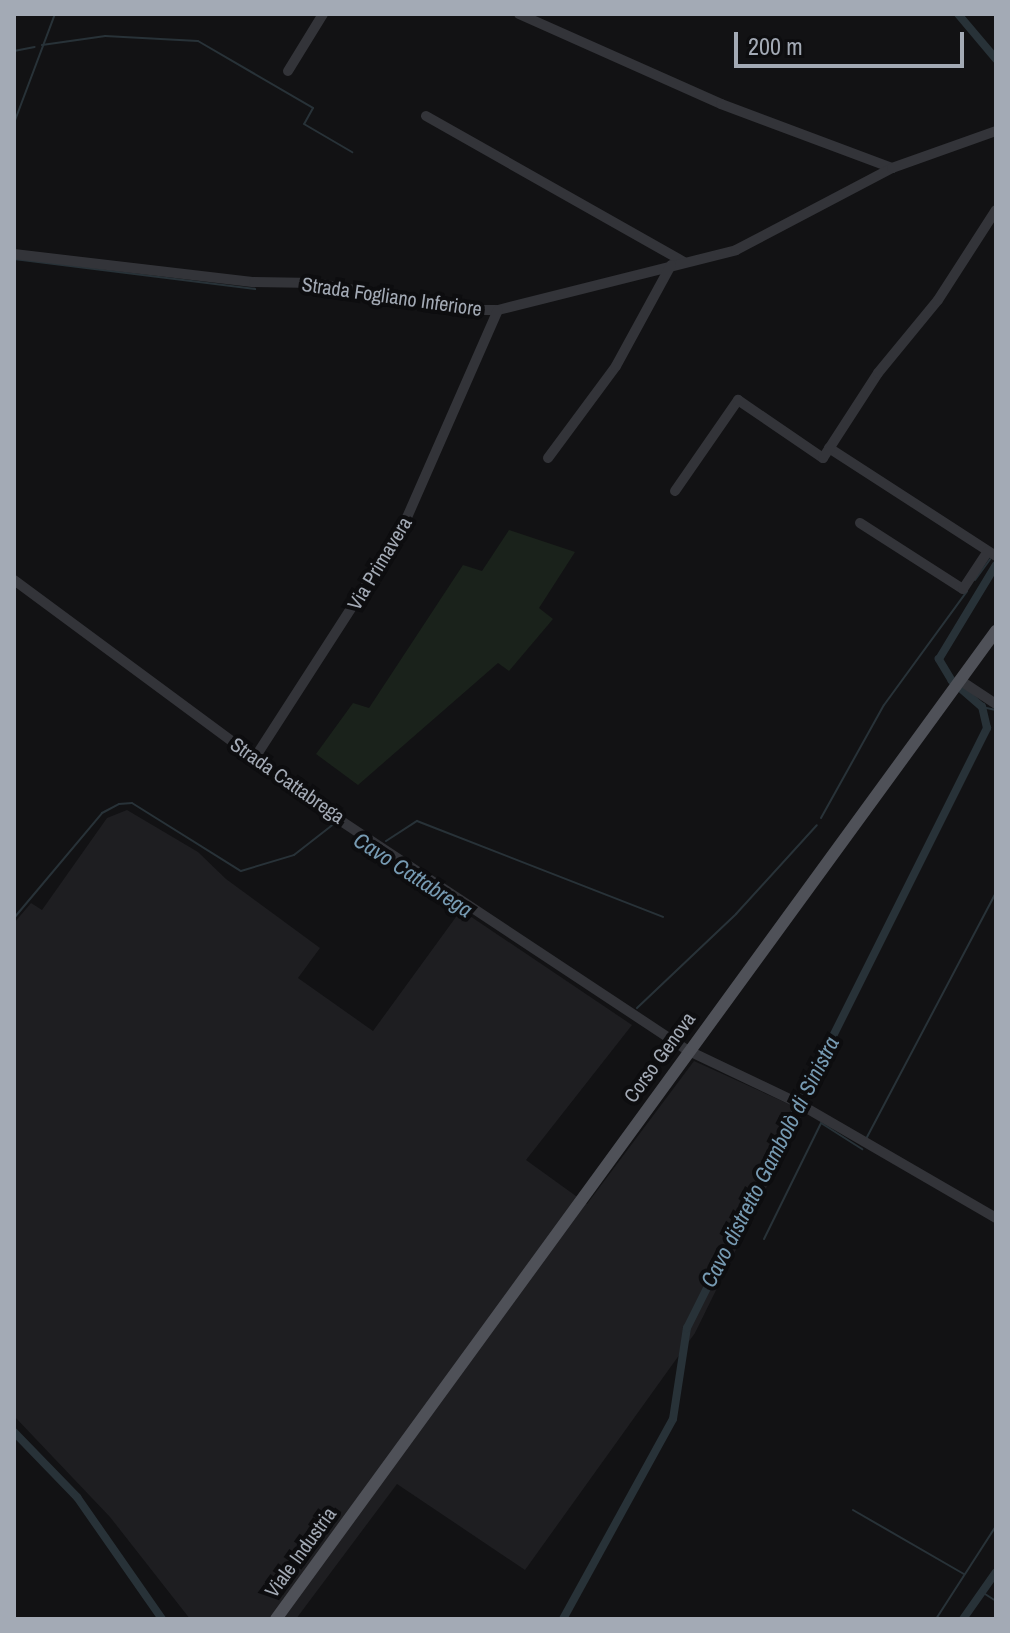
<!DOCTYPE html>
<meta charset="utf-8">
<style>
body{margin:0}
#map{position:relative;width:1010px;height:1633px;overflow:hidden;background:#121214;font-family:"Archivo Narrow",sans-serif}
div>[style]{position:absolute}
.built>*{inset:0;background:#1e1e21}
.green>*{inset:0;background:#1a221b}
.stream>*{height:2px;margin:-1px;padding:0 1px;transform-origin:1px;border-radius:1px;background:#283238}
.canal>*{height:8px;margin:-4px;padding:0 4px;transform-origin:4px;border-radius:4px;background:#283238}
.minor>*{height:10px;margin:-5px;padding:0 5px;transform-origin:5px;border-radius:5px;background:#333439}
.major>*{height:12px;margin:-6px;padding:0 6px;transform-origin:6px;border-radius:6px;background:#4f5158}
span{translate:-50% -50%;white-space:nowrap;text-align:center;line-height:1.15;-webkit-text-stroke:8px #0d0d0f;paint-order:stroke}
.street-label{font-size:20px;color:#a3aab5}
.water-label{font-size:22px;color:#779bb3;font-style:italic}
.frame{position:absolute;inset:0;border:16px solid #a3aab5;pointer-events:none}
.scale{position:absolute;left:734px;top:32px;width:230px;height:36px;box-sizing:border-box;border:4px solid #a3aab5;border-top:0;padding-left:10px;font-size:24px;line-height:28px;white-space:nowrap;color:#a3aab5;-webkit-text-stroke:6px #0d0d0f;paint-order:stroke}
</style>
<div id="map">
<div class="built">
<div style="clip-path:polygon(127px 810px,198px 852px,226px 879px,320px 948px,298px 978px,373px 1031px,461px 910px,632px 1025px,526px 1160px,587px 1204px,694px 1061px,804px 1111px,695px 1333px,525px 1570px,397px 1484px,296px 1619px,190px 1619px,110px 1517px,14px 1416px,14px 923px,31px 903px,42px 910px,107px 818px)"></div>
</div>
<div class="green">
<div style="clip-path:polygon(509px 530px,575px 552px,539px 608px,553px 619px,509px 671px,498px 663px,358px 785px,316px 754px,353px 703px,369px 708px,463px 565px,482px 571px)"></div>
</div>
<div class="stream">
<div style="left:42px;top:45px;width:64px;rotate:-8.1deg"></div>
<div style="left:105px;top:36px;width:93px;rotate:3.1deg"></div>
<div style="left:198px;top:41px;width:133px;rotate:30.2deg"></div>
<div style="left:313px;top:108px;width:18px;rotate:119deg"></div>
<div style="left:304px;top:124px;width:56px;rotate:30.3deg"></div>
<div style="left:14px;top:51px;width:21px;rotate:-11deg"></div>
<div style="left:14px;top:123px;width:116px;rotate:-69.4deg"></div>
<div style="left:14px;top:259px;width:243px;rotate:7.1deg"></div>
<div style="left:975px;top:580px;width:26px;rotate:-54deg"></div>
<div style="left:982px;top:707px;width:14px;rotate:12deg"></div>
<div style="left:821px;top:818px;width:129px;rotate:-60.9deg"></div>
<div style="left:884px;top:705px;width:141px;rotate:-53.9deg"></div>
<div style="left:386px;top:841px;width:37px;rotate:-33deg"></div>
<div style="left:417px;top:821px;width:264px;rotate:21.3deg"></div>
<div style="left:14px;top:918px;width:137px;rotate:-50deg"></div>
<div style="left:102px;top:813px;width:19px;rotate:-28deg"></div>
<div style="left:119px;top:804px;width:13px;rotate:-4deg"></div>
<div style="left:132px;top:803px;width:128px;rotate:32deg"></div>
<div style="left:241px;top:871px;width:55px;rotate:-16.8deg"></div>
<div style="left:294px;top:855px;width:52px;rotate:-38deg"></div>
<div style="left:637px;top:1008px;width:137px;rotate:-43.5deg"></div>
<div style="left:736px;top:914px;width:120px;rotate:-47.7deg"></div>
<div style="left:866px;top:1139px;width:279px;rotate:-62.2deg"></div>
<div style="left:764px;top:1239px;width:129px;rotate:-63.8deg"></div>
<div style="left:821px;top:1123px;width:49px;rotate:32.4deg"></div>
<div style="left:853px;top:1510px;width:128px;rotate:30deg"></div>
<div style="left:982px;top:1592px;width:17px;rotate:33deg"></div>
<div style="left:936px;top:1619px;width:111px;rotate:-57.2deg"></div>
</div>
<div class="canal">
<div style="left:958px;top:14px;width:59px;rotate:49.8deg"></div>
<div style="left:14px;top:1432px;width:91px;rotate:45.9deg"></div>
<div style="left:77px;top:1497px;width:149px;rotate:55.1deg"></div>
<div style="left:563px;top:1619px;width:228px;rotate:-61.2deg"></div>
<div style="left:673px;top:1419px;width:92px;rotate:-81.3deg"></div>
<div style="left:687px;top:1328px;width:671px;rotate:-63.43deg"></div>
<div style="left:987px;top:728px;width:22px;rotate:-103deg"></div>
<div style="left:982px;top:707px;width:40px;rotate:-139deg"></div>
<div style="left:952px;top:681px;width:26px;rotate:-121deg"></div>
<div style="left:939px;top:659px;width:110px;rotate:-58.8deg"></div>
<div style="left:963px;top:1619px;width:57px;rotate:-54.9deg"></div>
</div>
<div class="minor">
<div style="left:519px;top:14px;width:221px;rotate:24deg"></div>
<div style="left:721px;top:104px;width:183px;rotate:20.5deg"></div>
<div style="left:288px;top:71px;width:67px;rotate:-58.4deg"></div>
<div style="left:426px;top:116px;width:296px;rotate:29.5deg"></div>
<div style="left:14px;top:254px;width:242px;rotate:6.7deg"></div>
<div style="left:254px;top:282px;width:61px;rotate:0.9deg"></div>
<div style="left:315px;top:283px;width:152px;rotate:10.2deg"></div>
<div style="left:465px;top:310px;width:33px"></div>
<div style="left:498px;top:310px;width:245px;rotate:-14.1deg"></div>
<div style="left:736px;top:250px;width:176px;rotate:-27.7deg"></div>
<div style="left:892px;top:168px;width:110px;rotate:-19.6deg"></div>
<div style="left:829px;top:448px;width:199px;rotate:32.9deg"></div>
<div style="left:548px;top:458px;width:114px;rotate:-53.5deg"></div>
<div style="left:616px;top:366px;width:115px;rotate:-61.4deg"></div>
<div style="left:675px;top:491px;width:111px;rotate:-55.3deg"></div>
<div style="left:738px;top:400px;width:103px;rotate:34.3deg"></div>
<div style="left:823px;top:458px;width:101px;rotate:-57.1deg"></div>
<div style="left:878px;top:373px;width:94px;rotate:-50.6deg"></div>
<div style="left:938px;top:300px;width:107px;rotate:-57.2deg"></div>
<div style="left:860px;top:523px;width:122px;rotate:32.7deg"></div>
<div style="left:963px;top:589px;width:45px;rotate:-56.7deg"></div>
<div style="left:14px;top:580px;width:388px;rotate:36.5deg"></div>
<div style="left:326px;top:811px;width:435px;rotate:33.5deg"></div>
<div style="left:689px;top:1051px;width:119px;rotate:25.5deg"></div>
<div style="left:796px;top:1102px;width:231px;rotate:30.1deg"></div>
<div style="left:961px;top:681px;width:42px;rotate:33.3deg"></div>
<div style="left:254px;top:759px;width:271px;rotate:-57.2deg"></div>
<div style="left:401px;top:531px;width:241px;rotate:-66.3deg"></div>
</div>
<div class="major">
<div style="left:276px;top:1619px;width:1223px;rotate:-53.92deg"></div>
</div>
<div class="street-label">
<span style="left:392px;top:296px;rotate:8deg">Strada Fogliano Inferiore</span>
<span style="left:379px;top:563px;rotate:-59deg">Via Primavera</span>
<span style="left:288px;top:780px;rotate:35deg">Strada Cattabrega</span>
<span style="left:659px;top:1057px;rotate:-54deg">Corso Genova</span>
<span style="left:300px;top:1552px;rotate:-54deg">Viale Industria</span>
</div>
<div class="water-label">
<span style="left:413px;top:875px;rotate:33deg">Cavo Cattabrega</span>
<span style="left:770px;top:1162px;rotate:-63deg">Cavo distretto Gambolò di Sinistra</span>
</div>
<div class="frame"></div>
<div class="scale">200 m</div>
</div>
